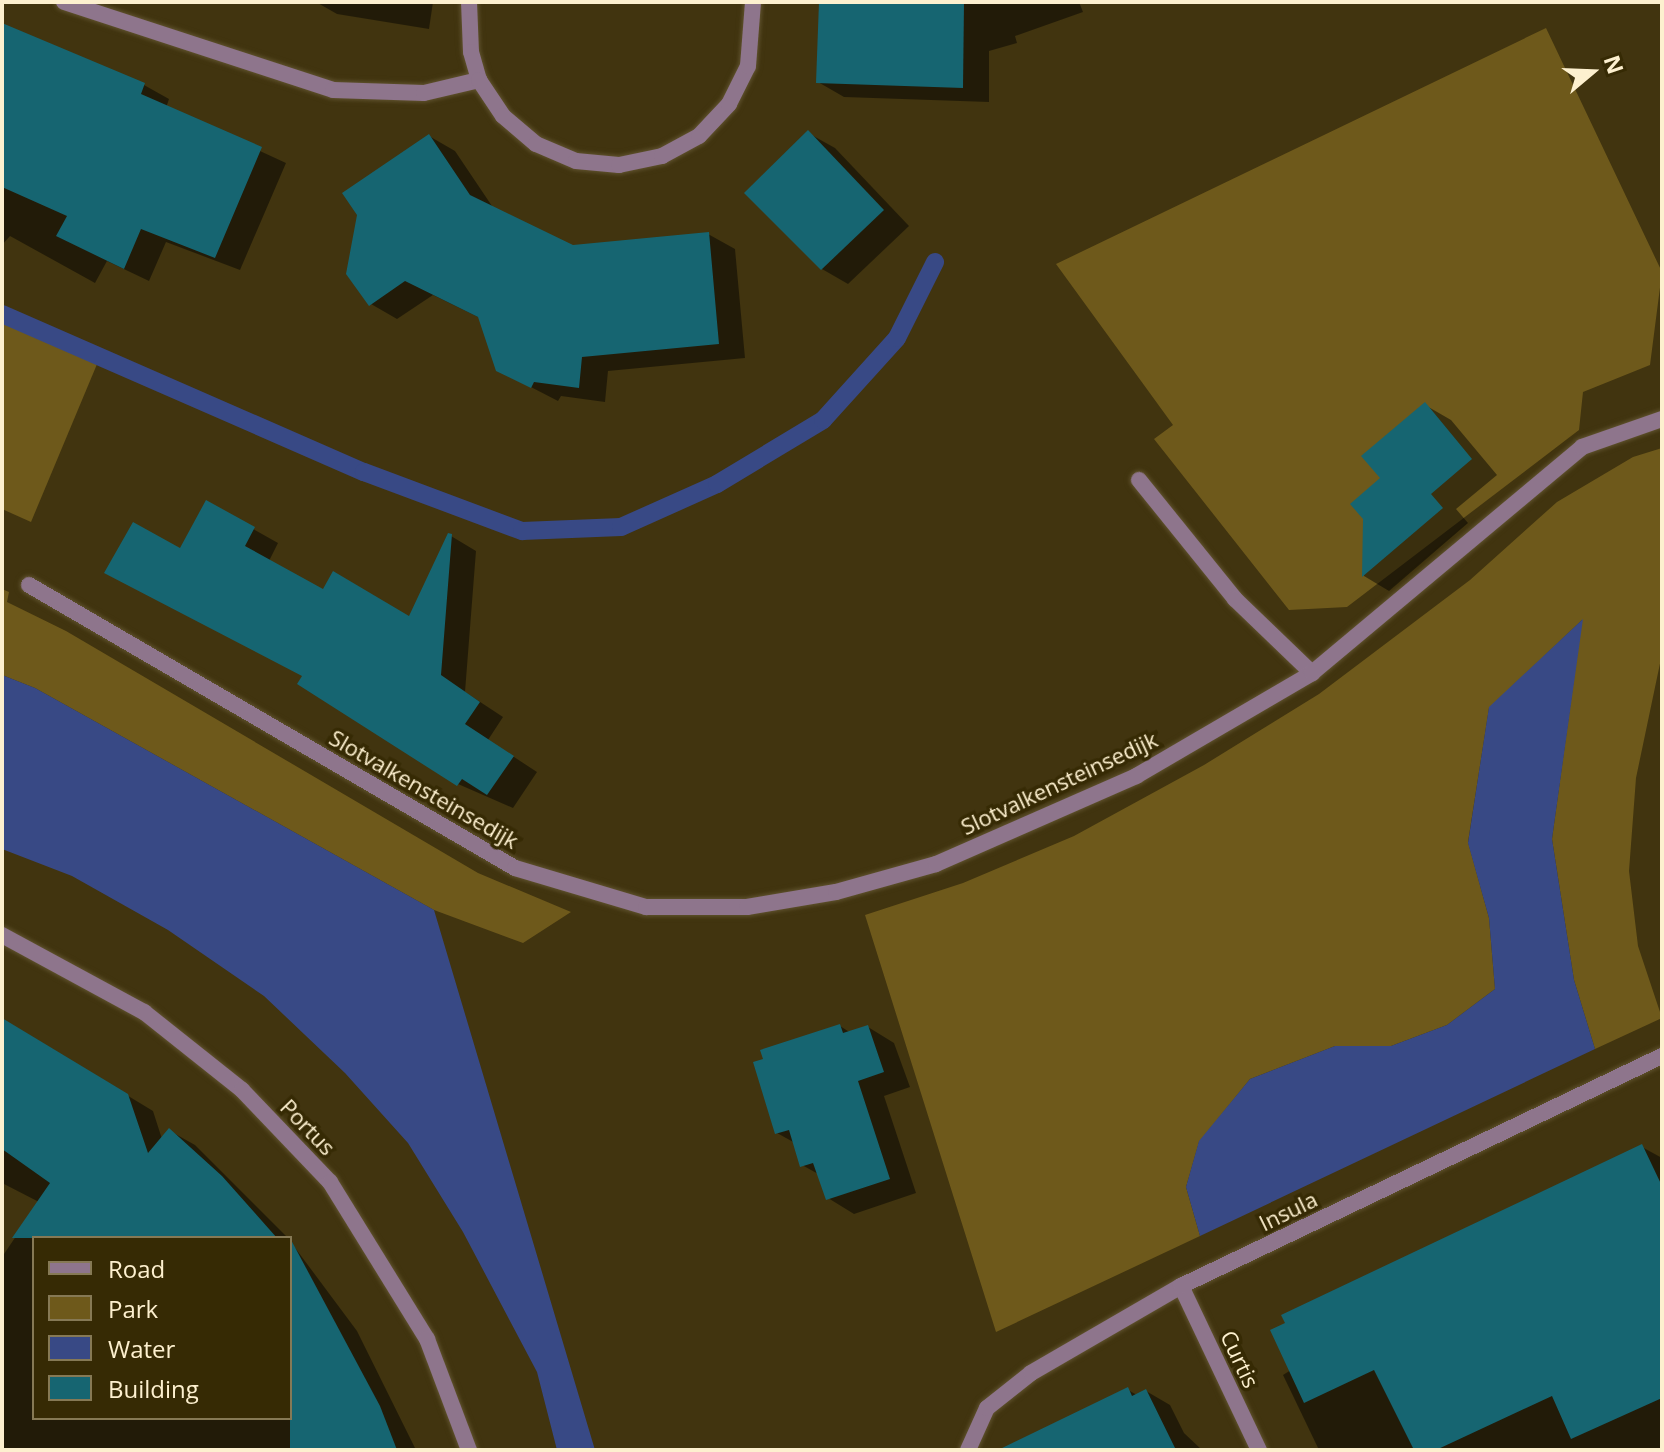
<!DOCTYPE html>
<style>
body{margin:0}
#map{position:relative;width:1664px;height:1452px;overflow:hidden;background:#41340f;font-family:"Open Sans",sans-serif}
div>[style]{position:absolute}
.green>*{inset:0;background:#6e591b}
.water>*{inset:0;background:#384985}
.shadow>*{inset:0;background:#0007}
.stream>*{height:18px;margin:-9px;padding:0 9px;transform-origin:9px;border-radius:9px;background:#384985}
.building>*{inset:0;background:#166571}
.roads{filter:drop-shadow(0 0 2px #5f522e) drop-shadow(0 0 2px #5f522e)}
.minor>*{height:16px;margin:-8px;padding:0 8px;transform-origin:8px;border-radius:8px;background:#8e758c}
span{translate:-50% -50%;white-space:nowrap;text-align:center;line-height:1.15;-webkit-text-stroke:7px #362a04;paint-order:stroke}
.street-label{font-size:22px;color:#fdf0cf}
.frame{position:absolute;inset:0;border:4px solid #fdf0cf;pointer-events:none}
.legend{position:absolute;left:32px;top:1236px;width:260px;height:184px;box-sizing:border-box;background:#362a04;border:2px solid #867955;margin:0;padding:10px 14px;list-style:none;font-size:24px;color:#fdf0cf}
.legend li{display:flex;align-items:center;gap:16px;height:40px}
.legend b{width:40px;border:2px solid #867955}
.north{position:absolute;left:1552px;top:32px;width:80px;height:80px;-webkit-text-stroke:6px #362a04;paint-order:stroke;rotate:71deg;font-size:22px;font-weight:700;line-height:32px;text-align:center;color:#fdf0cf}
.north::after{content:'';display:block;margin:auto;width:28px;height:36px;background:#fdf0cf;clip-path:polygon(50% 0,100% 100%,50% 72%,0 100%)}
</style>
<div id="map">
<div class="green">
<div style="clip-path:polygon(1546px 28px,1662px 272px,1650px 365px,1583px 392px,1579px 430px,1347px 607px,1289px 610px,1154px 439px,1173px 425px,1056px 264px)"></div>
<div style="clip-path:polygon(2px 314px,100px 357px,31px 522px,2px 509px)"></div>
<div style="clip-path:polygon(1662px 448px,1662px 654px,1636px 778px,1629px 871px,1638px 946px,1662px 1018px,1595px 1049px,1574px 980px,1552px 839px,1582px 620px,1489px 708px,1468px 842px,1489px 918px,1495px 989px,1447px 1025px,1391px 1046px,1335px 1046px,1250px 1079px,1199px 1142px,1186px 1187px,1200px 1236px,996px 1332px,865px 915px,963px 883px,1074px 836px,1204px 765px,1319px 694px,1470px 580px,1557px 502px,1633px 457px)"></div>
<div style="clip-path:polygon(2px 589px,9px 592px,7px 602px,66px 631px,478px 873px,571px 912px,523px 943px,434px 910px,35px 688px,2px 675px)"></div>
</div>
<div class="water">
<div style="clip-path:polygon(1583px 619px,1552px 839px,1574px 980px,1595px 1049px,1200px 1236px,1186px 1187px,1199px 1141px,1250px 1079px,1335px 1046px,1391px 1046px,1447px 1025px,1495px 989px,1489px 918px,1468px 843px,1489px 707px)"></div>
<div style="clip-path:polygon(2px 675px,35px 688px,434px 910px,595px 1450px,557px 1450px,537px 1372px,463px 1232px,408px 1143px,345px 1073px,264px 996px,168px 930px,72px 876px,2px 849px)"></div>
</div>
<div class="shadow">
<div style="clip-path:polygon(316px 2px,433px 2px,429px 29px,337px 14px)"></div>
<div style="clip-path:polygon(821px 2px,1079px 2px,1083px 12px,1015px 36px,1017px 43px,989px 51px,989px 102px,844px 97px,818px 82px)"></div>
<div style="clip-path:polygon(2px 25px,144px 85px,169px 99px,166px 108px,286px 163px,240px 270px,166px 242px,149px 281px,107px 261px,95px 283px,10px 236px,2px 245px)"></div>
<div style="clip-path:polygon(808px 133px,835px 148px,909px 226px,848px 284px,822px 269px)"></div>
<div style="clip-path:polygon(429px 136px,455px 151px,494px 209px,572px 247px,708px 234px,735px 249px,745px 358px,608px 371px,605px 402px,561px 396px,558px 401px,498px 370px,480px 318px,433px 295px,397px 319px,371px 304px)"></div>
<div style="clip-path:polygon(1425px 405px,1451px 420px,1497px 475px,1456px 509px,1468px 523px,1389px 591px,1364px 576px,1365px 519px)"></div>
<div style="clip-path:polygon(207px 503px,278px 543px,269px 561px,324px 592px,410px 619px,451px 536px,476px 551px,465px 692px,503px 717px,488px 740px,537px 772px,513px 808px,458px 784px,304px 676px,181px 551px)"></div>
<div style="clip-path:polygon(840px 1026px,851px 1033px,868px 1027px,894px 1043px,910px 1087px,884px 1096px,916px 1193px,854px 1214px,828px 1198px,820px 1175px,802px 1165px,795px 1143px,777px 1133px)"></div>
<div style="clip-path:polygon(2px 1028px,31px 1037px,153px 1111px,162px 1139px,170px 1131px,195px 1145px,288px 1238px,34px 1238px,34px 1418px,290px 1418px,290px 1241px,357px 1331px,416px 1450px,2px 1450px,2px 1257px,39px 1202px,2px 1183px)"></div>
<div style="clip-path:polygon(1642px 1147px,1662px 1158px,1662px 1450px,1319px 1450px,1283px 1375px)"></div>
<div style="clip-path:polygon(1128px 1390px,1137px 1395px,1146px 1391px,1170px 1405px,1184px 1433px,1202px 1450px,1047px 1450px)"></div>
</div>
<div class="stream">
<div style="left:2px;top:314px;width:395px;rotate:23.6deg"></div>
<div style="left:364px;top:472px;width:169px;rotate:20.5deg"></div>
<div style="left:522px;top:531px;width:99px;rotate:-2.3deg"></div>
<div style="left:621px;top:527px;width:105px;rotate:-24.1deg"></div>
<div style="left:717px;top:484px;width:124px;rotate:-31.1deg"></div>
<div style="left:823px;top:420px;width:110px;rotate:-47.9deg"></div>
<div style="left:897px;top:338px;width:85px;rotate:-63.4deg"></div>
</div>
<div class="building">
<div style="clip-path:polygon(819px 2px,964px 2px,963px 88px,816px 83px)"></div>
<div style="clip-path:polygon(2px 23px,145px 83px,141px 94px,262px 147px,215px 258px,141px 229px,124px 269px,56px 236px,67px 216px,2px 187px)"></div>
<div style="clip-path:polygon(808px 130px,884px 210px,821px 270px,744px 193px)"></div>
<div style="clip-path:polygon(429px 134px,470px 195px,573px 245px,709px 232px,719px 344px,582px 357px,579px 388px,534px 382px,531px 388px,496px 371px,478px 317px,405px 281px,369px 306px,346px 274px,357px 215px,342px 193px)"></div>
<div style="clip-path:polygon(1425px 402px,1472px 459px,1431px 494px,1443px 508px,1362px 577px,1363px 519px,1350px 504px,1380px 478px,1361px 456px)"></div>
<div style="clip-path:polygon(206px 500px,255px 527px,245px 546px,323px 589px,333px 571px,409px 616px,448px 533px,452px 534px,441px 675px,480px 702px,465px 724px,514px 756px,487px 795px,462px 779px,457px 786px,297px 684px,302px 676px,104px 573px,133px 522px,180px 548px)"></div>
<div style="clip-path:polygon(2px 1018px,128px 1094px,148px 1153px,169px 1128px,222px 1176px,277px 1238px,12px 1238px,50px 1183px,2px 1149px)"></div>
<div style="clip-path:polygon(840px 1024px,843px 1033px,868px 1025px,884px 1072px,858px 1081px,890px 1179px,826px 1200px,813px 1163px,800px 1167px,789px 1130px,775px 1134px,753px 1062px,763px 1059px,760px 1050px)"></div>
<div style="clip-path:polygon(1642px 1144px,1662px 1186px,1662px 1398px,1571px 1439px,1552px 1396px,1436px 1450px,1414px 1450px,1374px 1370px,1304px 1403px,1270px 1330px,1285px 1323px,1281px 1315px)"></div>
<div style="clip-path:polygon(290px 1238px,380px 1406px,397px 1450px,290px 1450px)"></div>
<div style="clip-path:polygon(1128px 1387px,1132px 1396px,1146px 1389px,1176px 1450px,998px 1450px)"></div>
</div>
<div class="roads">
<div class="minor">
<div style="left:64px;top:2px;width:283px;rotate:18.1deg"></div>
<div style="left:333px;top:90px;width:91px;rotate:1.9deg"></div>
<div style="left:424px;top:93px;width:57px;rotate:-13.3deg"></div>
<div style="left:469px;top:2px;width:50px;rotate:87.7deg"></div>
<div style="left:471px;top:52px;width:29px;rotate:74deg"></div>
<div style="left:479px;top:80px;width:43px;rotate:56.3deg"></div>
<div style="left:503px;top:116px;width:43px;rotate:40.3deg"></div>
<div style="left:536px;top:144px;width:43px;rotate:23deg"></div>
<div style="left:576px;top:161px;width:43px;rotate:5.3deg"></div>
<div style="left:619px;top:165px;width:44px;rotate:-11.8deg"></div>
<div style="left:662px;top:156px;width:42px;rotate:-28.4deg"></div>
<div style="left:699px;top:136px;width:44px;rotate:-46.8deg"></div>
<div style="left:729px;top:104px;width:42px;rotate:-63.4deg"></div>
<div style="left:748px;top:66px;width:64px;rotate:-85.5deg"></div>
<div style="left:1139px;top:480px;width:153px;rotate:51.1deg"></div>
<div style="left:1235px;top:599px;width:107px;rotate:43.9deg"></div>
<div style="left:29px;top:585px;width:562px;rotate:30.21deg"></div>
<div style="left:515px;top:868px;width:137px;rotate:16.6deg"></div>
<div style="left:646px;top:907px;width:101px"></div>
<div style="left:747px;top:907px;width:90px;rotate:-9.6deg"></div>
<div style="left:836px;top:892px;width:104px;rotate:-15.6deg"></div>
<div style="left:936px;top:864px;width:219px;rotate:-23.7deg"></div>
<div style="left:1136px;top:776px;width:204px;rotate:-30.3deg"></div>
<div style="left:1312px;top:673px;width:352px;rotate:-39.9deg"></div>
<div style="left:1582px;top:447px;width:85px;rotate:-19.3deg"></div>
<div style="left:2px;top:935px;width:162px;rotate:28.5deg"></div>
<div style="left:144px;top:1012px;width:125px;rotate:38.5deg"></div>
<div style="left:242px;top:1090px;width:127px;rotate:46.3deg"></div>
<div style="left:330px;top:1182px;width:185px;rotate:58.3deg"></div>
<div style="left:427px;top:1339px;width:119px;rotate:69.3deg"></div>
<div style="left:1181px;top:1286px;width:182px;rotate:64.6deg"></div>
<div style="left:968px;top:1450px;width:46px;rotate:-65.7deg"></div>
<div style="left:987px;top:1408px;width:56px;rotate:-38.5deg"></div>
<div style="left:1031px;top:1373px;width:173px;rotate:-30.1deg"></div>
<div style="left:1181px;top:1286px;width:533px;rotate:-25.56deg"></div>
</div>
</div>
<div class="street-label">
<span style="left:1059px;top:783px;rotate:-25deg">Slotvalkensteinsedijk</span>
<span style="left:424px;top:789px;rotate:30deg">Slotvalkensteinsedijk</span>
<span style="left:308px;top:1127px;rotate:46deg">Portus</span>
<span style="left:1288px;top:1211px;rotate:-26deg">Insula</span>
<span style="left:1240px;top:1359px;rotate:65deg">Curtis</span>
</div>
<div class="frame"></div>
<ul class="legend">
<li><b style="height:10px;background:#8e758c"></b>Road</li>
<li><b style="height:22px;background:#6e591b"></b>Park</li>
<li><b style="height:22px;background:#384985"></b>Water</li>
<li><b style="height:22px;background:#166571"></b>Building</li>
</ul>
<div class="north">N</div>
</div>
